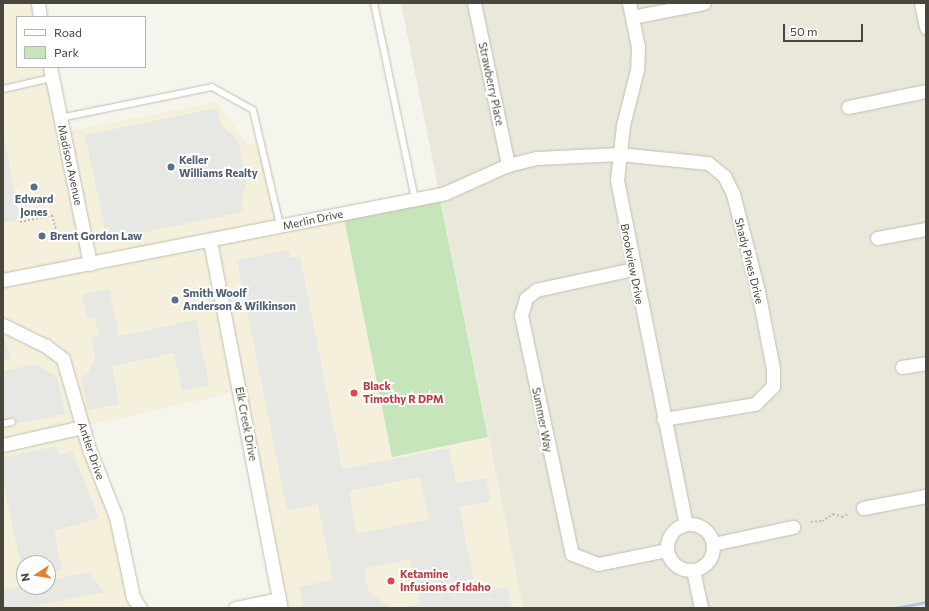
<!DOCTYPE html>
<style>
body{margin:0}
#map{position:relative;width:929px;height:611px;overflow:hidden;background:#f5f5ed;font-family:Commissioner,sans-serif}
div>[style]{position:absolute}
.residential>*{inset:0;background:#e9e8db}
.commercial>*{inset:0;background:#f4f0db}
.green>*{inset:0;background:#c6e5ba}
.parking>*{inset:0;background:#e7e7e3}
.stream>*{height:3px;margin:-1.5px;padding:0 1.5px;transform-origin:1.5px;border-radius:1.5px;background:#afc3eb}
.path>*{height:2px;margin-top:-1px;transform-origin:0;background:repeating-linear-gradient(90deg,#c1bea2 0 2px,transparent 0 4px)}
.roads{filter:drop-shadow(0 0 1px #c0bfb0) drop-shadow(0 0 1px #c0bfb0)}
.service>*{height:6px;margin:-3px;padding:0 3px;transform-origin:3px;border-radius:3px;background:#fff}
.minor>*{height:13px;margin:-6.5px;padding:0 6.5px;transform-origin:6.5px;border-radius:6.5px;background:#fff}
.minor>.ring{margin:-6.5px;padding:0;box-sizing:content-box;background:none;border:13px solid #fff;border-radius:50%}
.dots>*{width:11px;height:11px;translate:-50% -50%;box-sizing:border-box;border:2px solid #fff;border-radius:50%}
span{translate:-50% -50%;white-space:nowrap;text-align:center;line-height:1.15;-webkit-text-stroke:4px #fff;paint-order:stroke}
.street-label{font-size:11px;color:#49473b}
.service-label{font-size:11px;color:#4e5e75;font-weight:700}
.left{translate:0 -50%;text-align:left}
.health-label{font-size:11px;color:#be3a42;font-weight:700}
.frame{position:absolute;inset:0;border:4px solid #49473b;pointer-events:none}
.legend{position:absolute;left:16px;top:16px;width:130px;height:52px;box-sizing:border-box;background:#fff;border:1px solid #b6b5b1;margin:0;padding:5px 7px;list-style:none;font-size:12px;color:#49473b}
.legend li{display:flex;align-items:center;gap:8px;height:20px}
.legend b{width:20px;border:1px solid #b6b5b1}
.north{position:absolute;left:16px;top:555px;width:40px;height:40px;box-sizing:border-box;background:#fff;border:1px solid #b6b5b1;border-radius:50%;rotate:258deg;font-size:11px;font-weight:700;line-height:16px;text-align:center;color:#49473b}
.north::after{content:'';display:block;margin:auto;width:14px;height:18px;background:#e87c31;clip-path:polygon(50% 0,100% 100%,50% 72%,0 100%)}
.scale{position:absolute;left:783px;top:24px;width:80px;height:18px;box-sizing:border-box;border:2px solid #49473b;border-top:0;padding-left:5px;font-size:12px;line-height:14px;white-space:nowrap;color:#49473b;-webkit-text-stroke:3px #fff;paint-order:stroke}
</style>
<div id="map">
<div class="residential">
<div style="clip-path:polygon(401px 3px,926px 3px,926px 608px,523px 608px)"></div>
</div>
<div class="commercial">
<div style="clip-path:polygon(evenodd,3px 3px,38px 3px,40px 17px,17px 17px,17px 67px,50px 67px,64px 132px,217px 102px,247px 144px,263px 142px,280px 227px,343px 214px,392px 457px,488px 437px,523px 608px,283px 608px,240px 391px,82px 427px,140px 608px,3px 608px,3px 3px,24px 563px,48px 563px,48px 587px,24px 587px,24px 563px)"></div>
</div>
<div class="green">
<div style="clip-path:polygon(439px 194px,488px 437px,392px 457px,343px 214px)"></div>
</div>
<div class="parking">
<div style="clip-path:polygon(217px 108px,221px 125px,238px 140px,247px 180px,241px 199px,243px 212px,112px 239px,110px 227px,105px 228px,85px 135px)"></div>
<div style="clip-path:polygon(3px 133px,20px 219px,3px 223px)"></div>
<div style="clip-path:polygon(evenodd,289px 250px,290px 258px,300px 257px,342px 469px,449px 448px,456px 484px,486px 478px,491px 501px,459px 507px,476px 593px,508px 587px,512px 608px,400px 608px,420px 604px,410px 559px,364px 569px,368px 591px,391px 608px,303px 608px,299px 587px,333px 580px,318px 504px,287px 510px,237px 260px,289px 250px,420px 477px,429px 519px,357px 534px,349px 491px,420px 477px)"></div>
<div style="clip-path:polygon(109px 289px,119px 336px,196px 320px,209px 385px,182px 391px,174px 353px,112px 366px,119px 404px,88px 410px,81px 376px,88px 374px,95px 356px,91px 337px,99px 335px,95px 317px,87px 319px,82px 294px)"></div>
<div style="clip-path:polygon(3px 334px,11px 359px,3px 361px)"></div>
<div style="clip-path:polygon(37px 364px,57px 377px,65px 414px,3px 426px,3px 371px)"></div>
<div style="clip-path:polygon(57px 446px,59px 455px,72px 451px,99px 518px,54px 531px,62px 570px,48px 573px,48px 563px,24px 563px,24px 579px,3px 482px,3px 457px)"></div>
<div style="clip-path:polygon(88px 572px,104px 592px,25px 608px,3px 607px,3px 590px,24px 585px,48px 587px,48px 581px)"></div>
</div>
<div class="stream">
<div style="left:895px;top:608px;width:32px;rotate:-11deg"></div>
</div>
<div class="path">
<div style="left:20px;top:222px;width:33px;rotate:-12deg"></div>
<div style="left:52px;top:215px;width:15px;rotate:74deg"></div>
<div style="left:811px;top:522px;width:11px;rotate:-5deg"></div>
<div style="left:822px;top:521px;width:13px;rotate:-32deg"></div>
<div style="left:833px;top:514px;width:9px;rotate:18deg"></div>
<div style="left:842px;top:517px;width:7px;rotate:-27deg"></div>
</div>
<div class="roads">
<div class="service">
<div style="left:374px;top:3px;width:200px;rotate:78.2deg"></div>
<div style="left:3px;top:89px;width:50px;rotate:-12.7deg"></div>
<div style="left:60px;top:118px;width:155px;rotate:-11.5deg"></div>
<div style="left:212px;top:87px;width:47px;rotate:29.3deg"></div>
<div style="left:253px;top:110px;width:118px;rotate:76.8deg"></div>
<div style="left:3px;top:424px;width:9px;rotate:-13deg"></div>
</div>
<div class="minor">
<div style="left:38px;top:3px;width:14px;rotate:82deg"></div>
<div style="left:474px;top:3px;width:166px;rotate:78.1deg"></div>
<div style="left:629px;top:3px;width:45px;rotate:78.4deg"></div>
<div style="left:638px;top:47px;width:23px;rotate:92deg"></div>
<div style="left:637px;top:70px;width:57px;rotate:104.3deg"></div>
<div style="left:623px;top:125px;width:55px;rotate:96.2deg"></div>
<div style="left:617px;top:180px;width:351px;rotate:78.7deg"></div>
<div style="left:921px;top:3px;width:25px;rotate:78deg"></div>
<div style="left:632px;top:17px;width:73px;rotate:-11deg"></div>
<div style="left:50px;top:67px;width:201px;rotate:78.5deg"></div>
<div style="left:848px;top:107px;width:80px;rotate:-11.6deg"></div>
<div style="left:877px;top:238px;width:50px;rotate:-10.4deg"></div>
<div style="left:210px;top:241px;width:374px;rotate:79.1deg"></div>
<div style="left:633px;top:269px;width:99px;rotate:167.8deg"></div>
<div style="left:536px;top:290px;width:13px;rotate:141deg"></div>
<div style="left:526px;top:298px;width:18px;rotate:106deg"></div>
<div style="left:521px;top:315px;width:244px;rotate:78deg"></div>
<div style="left:572px;top:554px;width:28px;rotate:21deg"></div>
<div style="left:598px;top:564px;width:70px;rotate:-11.5deg"></div>
<div style="left:3px;top:280px;width:450px;rotate:-11.1deg"></div>
<div style="left:445px;top:193px;width:69px;rotate:-24deg"></div>
<div style="left:508px;top:165px;width:30px;rotate:-14deg"></div>
<div style="left:537px;top:158px;width:82px;rotate:-2.8deg"></div>
<div style="left:619px;top:154px;width:89px;rotate:5.8deg"></div>
<div style="left:708px;top:163px;width:21px;rotate:39deg"></div>
<div style="left:724px;top:176px;width:20px;rotate:63deg"></div>
<div style="left:733px;top:194px;width:100px;rotate:75.5deg"></div>
<div style="left:758px;top:291px;width:79px;rotate:79.1deg"></div>
<div style="left:773px;top:369px;width:17px;rotate:90deg"></div>
<div style="left:773px;top:386px;width:25px;rotate:135deg"></div>
<div style="left:755px;top:404px;width:93px;rotate:170.7deg"></div>
<div style="left:3px;top:325px;width:48px;rotate:26deg"></div>
<div style="left:46px;top:346px;width:21px;rotate:37deg"></div>
<div style="left:63px;top:359px;width:94px;rotate:73.9deg"></div>
<div style="left:89px;top:449px;width:73px;rotate:68.3deg"></div>
<div style="left:116px;top:517px;width:82px;rotate:78deg"></div>
<div style="left:133px;top:597px;width:13px;rotate:58deg"></div>
<div style="left:902px;top:367px;width:24px;rotate:-9deg"></div>
<div style="left:3px;top:445px;width:81px;rotate:-12.8deg"></div>
<div style="left:863px;top:508px;width:64px;rotate:-10.8deg"></div>
<div class="ring" style="left:667px;top:524px;width:33px;height:33px"></div>
<div style="left:713px;top:544px;width:82px;rotate:-12deg"></div>
<div style="left:693px;top:570px;width:39px;rotate:78deg"></div>
<div style="left:235px;top:608px;width:45px;rotate:-11.6deg"></div>
</div>
</div>
<div class="dots">
<div style="left:171px;top:167px;background:#5c6f8a"></div>
<div style="left:34px;top:187px;background:#5c6f8a"></div>
<div style="left:42px;top:236px;background:#5c6f8a"></div>
<div style="left:175px;top:300px;background:#5c6f8a"></div>
<div style="left:354px;top:393px;background:#e0444e"></div>
<div style="left:391px;top:581px;background:#e0444e"></div>
</div>
<div class="street-label">
<span style="left:491px;top:84px;rotate:78deg">Strawberry Place</span>
<span style="left:70px;top:165px;rotate:78deg">Madison Avenue</span>
<span style="left:313px;top:220px;rotate:-12deg">Merlin Drive</span>
<span style="left:749px;top:261px;rotate:76deg">Shady Pines Drive</span>
<span style="left:632px;top:264px;rotate:79deg">Brookview Drive</span>
<span style="left:542px;top:420px;rotate:79deg">Summer Way</span>
<span style="left:246px;top:424px;rotate:79deg">Elk Creek Drive</span>
<span style="left:91px;top:451px;rotate:71deg">Antler Drive</span>
</div>
<div class="service-label">
<span class="left" style="left:179px;top:167px">Keller<br>Williams Realty</span>
<span style="left:34px;top:206px">Edward<br>Jones</span>
<span class="left" style="left:50px;top:236px">Brent Gordon Law</span>
<span class="left" style="left:183px;top:300px">Smith Woolf<br>Anderson &amp; Wilkinson</span>
</div>
<div class="health-label">
<span class="left" style="left:363px;top:393px">Black<br>Timothy R DPM</span>
<span class="left" style="left:400px;top:581px">Ketamine<br>Infusions of Idaho</span>
</div>
<div class="frame"></div>
<ul class="legend">
<li><b style="height:5px;background:#fff"></b>Road</li>
<li><b style="height:11px;background:#c6e5ba"></b>Park</li>
</ul>
<div class="north">N</div>
<div class="scale">50 m</div>
</div>
